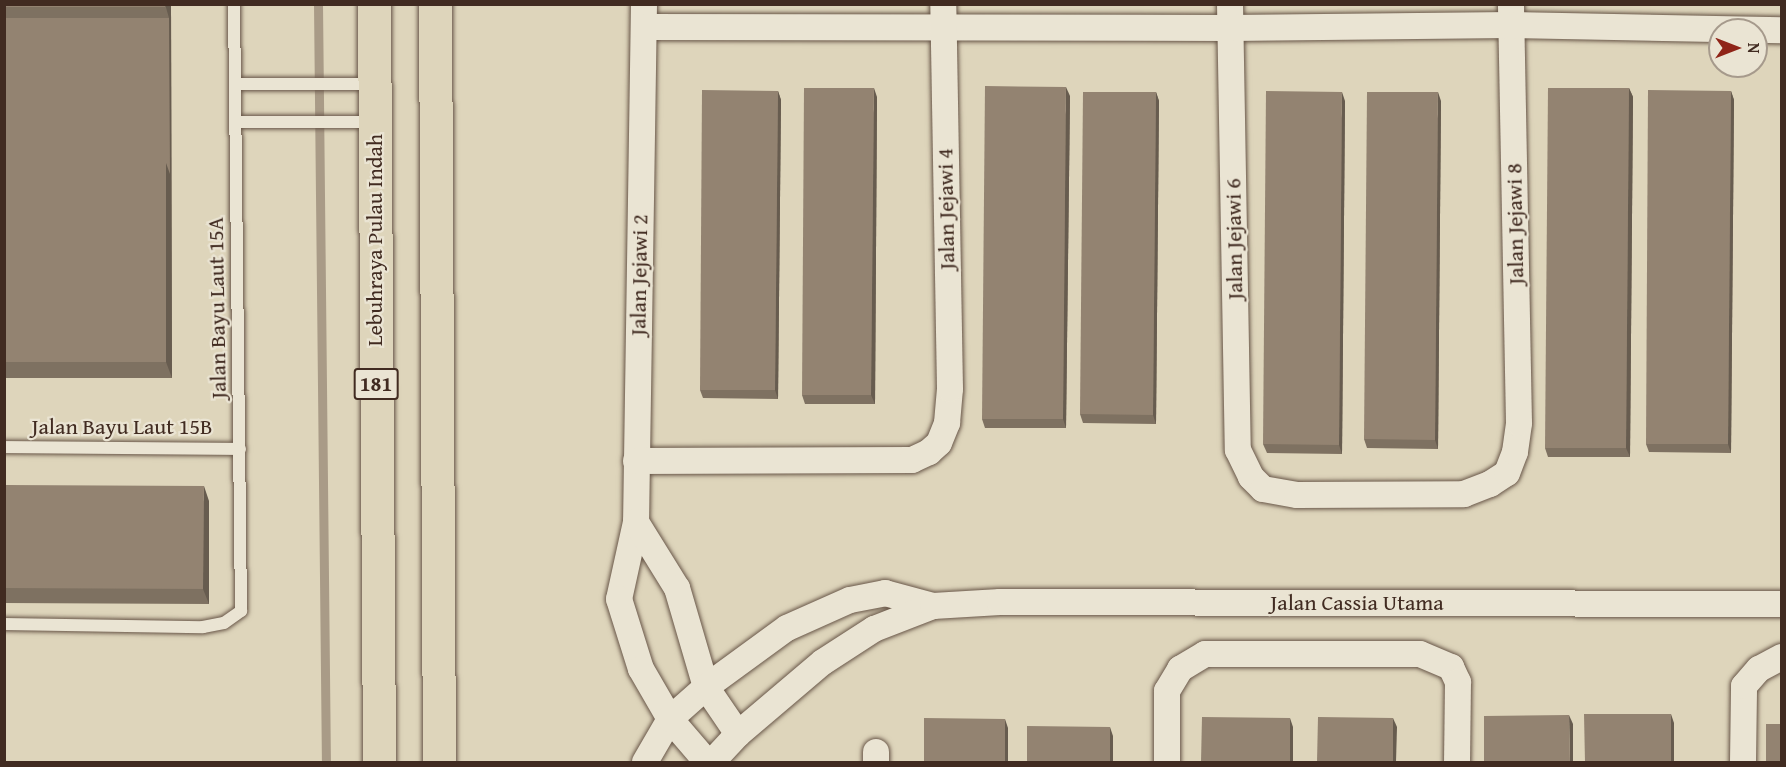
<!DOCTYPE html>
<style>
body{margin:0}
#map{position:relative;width:1786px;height:767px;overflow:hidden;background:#ded5bb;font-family:"Gentium Book Plus",serif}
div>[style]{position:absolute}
.stream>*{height:9px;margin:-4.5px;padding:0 4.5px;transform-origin:4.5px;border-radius:4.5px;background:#a99b87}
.roads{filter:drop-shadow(0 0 2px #685648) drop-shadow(0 0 2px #685648)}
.service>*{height:12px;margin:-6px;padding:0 6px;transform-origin:6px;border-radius:6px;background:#eae4d3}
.minor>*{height:26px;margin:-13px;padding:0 13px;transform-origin:13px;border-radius:13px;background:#eae4d3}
.primary>*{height:33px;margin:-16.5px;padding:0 16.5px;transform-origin:16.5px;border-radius:16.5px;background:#ded5bb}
.wall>*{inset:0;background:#7e7161}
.shaded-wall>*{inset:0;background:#675c4f}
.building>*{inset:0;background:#938371}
span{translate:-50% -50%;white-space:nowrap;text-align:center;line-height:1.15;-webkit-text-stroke:4.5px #eae4d3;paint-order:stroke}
.shield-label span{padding:2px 4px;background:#eae4d3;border:2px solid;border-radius:4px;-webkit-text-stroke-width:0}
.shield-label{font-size:21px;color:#412b21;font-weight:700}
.street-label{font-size:22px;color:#412b21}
.frame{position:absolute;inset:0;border:6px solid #412b21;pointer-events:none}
.north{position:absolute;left:1708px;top:18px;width:60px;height:60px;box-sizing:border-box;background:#eae4d3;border:2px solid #a69a8c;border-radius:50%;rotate:90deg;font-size:16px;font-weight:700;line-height:24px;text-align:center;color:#412b21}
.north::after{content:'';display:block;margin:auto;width:21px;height:27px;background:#8f2418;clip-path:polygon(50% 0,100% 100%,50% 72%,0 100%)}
</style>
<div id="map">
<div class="stream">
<div style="left:318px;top:4px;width:758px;rotate:89.4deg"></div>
</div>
<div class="roads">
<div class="service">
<div style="left:235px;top:84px;width:137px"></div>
<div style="left:236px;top:122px;width:137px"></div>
<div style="left:4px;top:447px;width:236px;rotate:0.5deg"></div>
<div style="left:4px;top:624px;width:199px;rotate:0.9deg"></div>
<div style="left:203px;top:627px;width:21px;rotate:-11deg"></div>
<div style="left:224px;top:623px;width:21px;rotate:-35deg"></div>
<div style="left:241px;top:611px;width:607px;rotate:-90.66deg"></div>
</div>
<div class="minor">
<div style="left:644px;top:4px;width:518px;rotate:90.88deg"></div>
<div style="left:636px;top:522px;width:79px;rotate:102.4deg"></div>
<div style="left:619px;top:599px;width:73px;rotate:72.6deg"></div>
<div style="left:641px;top:669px;width:58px;rotate:59.9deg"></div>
<div style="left:670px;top:719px;width:57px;rotate:49.3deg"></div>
<div style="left:1230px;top:4px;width:446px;rotate:89deg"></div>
<div style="left:1238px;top:450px;width:30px;rotate:64deg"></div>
<div style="left:1251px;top:477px;width:17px;rotate:45deg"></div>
<div style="left:1263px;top:489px;width:35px;rotate:10deg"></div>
<div style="left:1297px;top:495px;width:167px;rotate:-0.3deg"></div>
<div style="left:1464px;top:494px;width:28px;rotate:-21deg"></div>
<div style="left:1490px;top:484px;width:20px;rotate:-33deg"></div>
<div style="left:1507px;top:473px;width:22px;rotate:-69deg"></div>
<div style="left:1515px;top:452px;width:29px;rotate:-82deg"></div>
<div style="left:1519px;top:423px;width:419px;rotate:-91.1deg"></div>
<div style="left:644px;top:27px;width:586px;rotate:0.1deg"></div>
<div style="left:1230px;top:28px;width:281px;rotate:-0.6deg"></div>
<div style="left:1511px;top:25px;width:271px;rotate:1.1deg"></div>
<div style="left:636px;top:461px;width:276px;rotate:-0.2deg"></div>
<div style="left:912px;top:460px;width:19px;rotate:-25deg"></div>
<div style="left:929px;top:452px;width:13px;rotate:-42deg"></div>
<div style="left:939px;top:443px;width:22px;rotate:-68deg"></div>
<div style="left:947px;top:423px;width:34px;rotate:-85deg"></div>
<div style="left:950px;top:389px;width:385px;rotate:-91deg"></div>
<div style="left:636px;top:522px;width:78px;rotate:58.2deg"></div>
<div style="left:677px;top:588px;width:103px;rotate:73.7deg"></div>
<div style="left:706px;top:687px;width:57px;rotate:55.8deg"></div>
<div style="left:876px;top:752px;width:10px;rotate:90deg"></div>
<div style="left:645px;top:762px;width:50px;rotate:-59.8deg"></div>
<div style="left:670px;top:719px;width:48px;rotate:-41.6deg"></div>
<div style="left:706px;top:687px;width:100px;rotate:-36.1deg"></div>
<div style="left:787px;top:628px;width:69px;rotate:-24deg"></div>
<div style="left:850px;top:600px;width:36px;rotate:-11deg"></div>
<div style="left:885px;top:593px;width:50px;rotate:15.2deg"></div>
<div style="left:712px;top:762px;width:38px;rotate:-47deg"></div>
<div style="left:738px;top:734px;width:111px;rotate:-40.3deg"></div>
<div style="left:823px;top:662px;width:61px;rotate:-32.9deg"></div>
<div style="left:874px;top:629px;width:63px;rotate:-21.3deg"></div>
<div style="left:933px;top:606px;width:67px;rotate:-3.4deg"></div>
<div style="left:1000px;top:602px;width:782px;rotate:0.15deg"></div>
<div style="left:1167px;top:762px;width:71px;rotate:-90deg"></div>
<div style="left:1167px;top:691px;width:26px;rotate:-59deg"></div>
<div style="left:1180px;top:669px;width:29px;rotate:-31deg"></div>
<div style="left:1205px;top:654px;width:215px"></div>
<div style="left:1420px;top:654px;width:34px;rotate:23deg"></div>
<div style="left:1451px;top:667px;width:17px;rotate:65deg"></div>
<div style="left:1458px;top:682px;width:80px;rotate:90.7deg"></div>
<div style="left:1743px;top:762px;width:76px;rotate:-89.2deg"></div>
<div style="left:1744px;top:686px;width:23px;rotate:-49deg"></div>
<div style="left:1759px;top:669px;width:26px;rotate:-28deg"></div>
</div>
<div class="primary">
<div style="left:374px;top:4px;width:758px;rotate:89.62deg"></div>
<div style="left:435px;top:4px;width:758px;rotate:89.7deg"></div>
</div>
</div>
<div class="wall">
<div style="clip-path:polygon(4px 4px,171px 4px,172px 378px,4px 378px)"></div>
<div style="clip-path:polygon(1629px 88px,1633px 97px,1630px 457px,1548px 457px,1545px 448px)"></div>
<div style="clip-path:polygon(778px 91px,781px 100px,778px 399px,703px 398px,700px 390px)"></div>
<div style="clip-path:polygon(1731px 91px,1734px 100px,1731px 453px,1649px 452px,1646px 444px)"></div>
<div style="clip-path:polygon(1156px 92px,1159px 101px,1156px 424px,1083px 423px,1080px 414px)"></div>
<div style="clip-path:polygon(1070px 96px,1066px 428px,985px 428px,982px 419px)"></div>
<div style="clip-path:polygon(877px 97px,875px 404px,805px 404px,802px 395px)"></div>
<div style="clip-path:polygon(1345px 101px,1342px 454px,1267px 453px,1263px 444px)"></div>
<div style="clip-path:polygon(1441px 101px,1438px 449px,1367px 448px,1364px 439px)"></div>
<div style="clip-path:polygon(4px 485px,209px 501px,209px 604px,4px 603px)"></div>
</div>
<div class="shaded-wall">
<div style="clip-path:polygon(165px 4px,171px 4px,172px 378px,166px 362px,166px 163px,169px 18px)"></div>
<div style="clip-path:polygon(1066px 87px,1070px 96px,1066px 428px,1063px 419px)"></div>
<div style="clip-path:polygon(874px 88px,877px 97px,875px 404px,871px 395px)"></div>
<div style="clip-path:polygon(1629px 88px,1633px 97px,1630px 457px,1626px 448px)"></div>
<div style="clip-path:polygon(778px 91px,781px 100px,778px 399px,775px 390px)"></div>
<div style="clip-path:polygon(1731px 91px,1734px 100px,1731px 453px,1728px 444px)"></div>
<div style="clip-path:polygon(1156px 92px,1159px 101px,1156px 424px,1153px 415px)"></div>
<div style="clip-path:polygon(1342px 92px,1345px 101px,1342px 454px,1339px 445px)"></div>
<div style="clip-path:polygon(1438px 92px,1441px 101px,1438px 449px,1435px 440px)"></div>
<div style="clip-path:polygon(204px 486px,209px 501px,209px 604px,203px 589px)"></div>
<div style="clip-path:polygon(1671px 714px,1674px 723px,1674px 762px,1671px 762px)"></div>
<div style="clip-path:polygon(1569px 715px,1573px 724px,1573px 762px,1570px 762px)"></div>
<div style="clip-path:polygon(1290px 718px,1293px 727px,1293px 762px,1290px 762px)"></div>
<div style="clip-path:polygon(1393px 718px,1397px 727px,1396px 762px,1393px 762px)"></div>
<div style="clip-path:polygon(1005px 719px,1008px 728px,1008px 762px,1005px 762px)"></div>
<div style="clip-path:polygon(1110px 727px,1113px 736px,1113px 762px,1110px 762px)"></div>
</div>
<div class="building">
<div style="clip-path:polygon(4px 4px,165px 4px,165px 7px,4px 7px)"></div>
<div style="clip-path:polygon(4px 18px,169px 18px,170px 174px,166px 163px,4px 163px)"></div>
<div style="clip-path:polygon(985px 86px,1066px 87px,1063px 419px,982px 419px)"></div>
<div style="clip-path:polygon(804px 88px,874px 88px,871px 395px,802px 395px)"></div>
<div style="clip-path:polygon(1548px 88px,1629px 88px,1626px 448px,1545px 448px)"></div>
<div style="clip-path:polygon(702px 90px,778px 91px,775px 390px,700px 390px)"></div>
<div style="clip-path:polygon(1648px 90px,1731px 91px,1728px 444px,1646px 444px)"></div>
<div style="clip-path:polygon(1266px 91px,1342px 92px,1339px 445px,1263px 444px)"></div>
<div style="clip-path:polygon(1083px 92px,1156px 92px,1153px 415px,1080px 414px)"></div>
<div style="clip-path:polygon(1367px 92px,1438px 92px,1435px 440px,1364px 439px)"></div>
<div style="clip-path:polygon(4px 163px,166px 163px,166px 362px,4px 362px)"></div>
<div style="clip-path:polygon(4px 485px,204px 486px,203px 589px,4px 588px)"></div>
<div style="clip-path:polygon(1584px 714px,1671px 714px,1671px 762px,1585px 762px)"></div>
<div style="clip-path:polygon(1569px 715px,1570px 762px,1484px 762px,1484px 716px)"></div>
<div style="clip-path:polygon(1202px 717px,1290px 718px,1290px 762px,1201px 762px)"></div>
<div style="clip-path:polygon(1318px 717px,1393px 718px,1393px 762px,1317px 762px)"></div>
<div style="clip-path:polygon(924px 718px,1005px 719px,1005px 762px,924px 762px)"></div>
<div style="clip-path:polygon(1766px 724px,1782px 724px,1782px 762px,1766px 762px)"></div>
<div style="clip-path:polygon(1027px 726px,1110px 727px,1110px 762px,1027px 762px)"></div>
</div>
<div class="shield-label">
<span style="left:376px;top:384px">181</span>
</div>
<div class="street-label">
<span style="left:946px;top:209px;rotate:-91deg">Jalan Jejawi 4</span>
<span style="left:1515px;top:224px;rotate:-91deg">Jalan Jejawi 8</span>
<span style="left:1234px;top:239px;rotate:-91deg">Jalan Jejawi 6</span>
<span style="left:375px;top:240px;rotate:-90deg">Lebuhraya Pulau Indah</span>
<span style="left:639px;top:275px;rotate:-89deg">Jalan Jejawi 2</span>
<span style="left:217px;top:308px;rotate:-91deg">Jalan Bayu Laut 15A</span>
<span style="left:122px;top:427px">Jalan Bayu Laut 15B</span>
<span style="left:1357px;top:603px">Jalan Cassia Utama</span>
</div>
<div class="frame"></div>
<div class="north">N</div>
</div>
